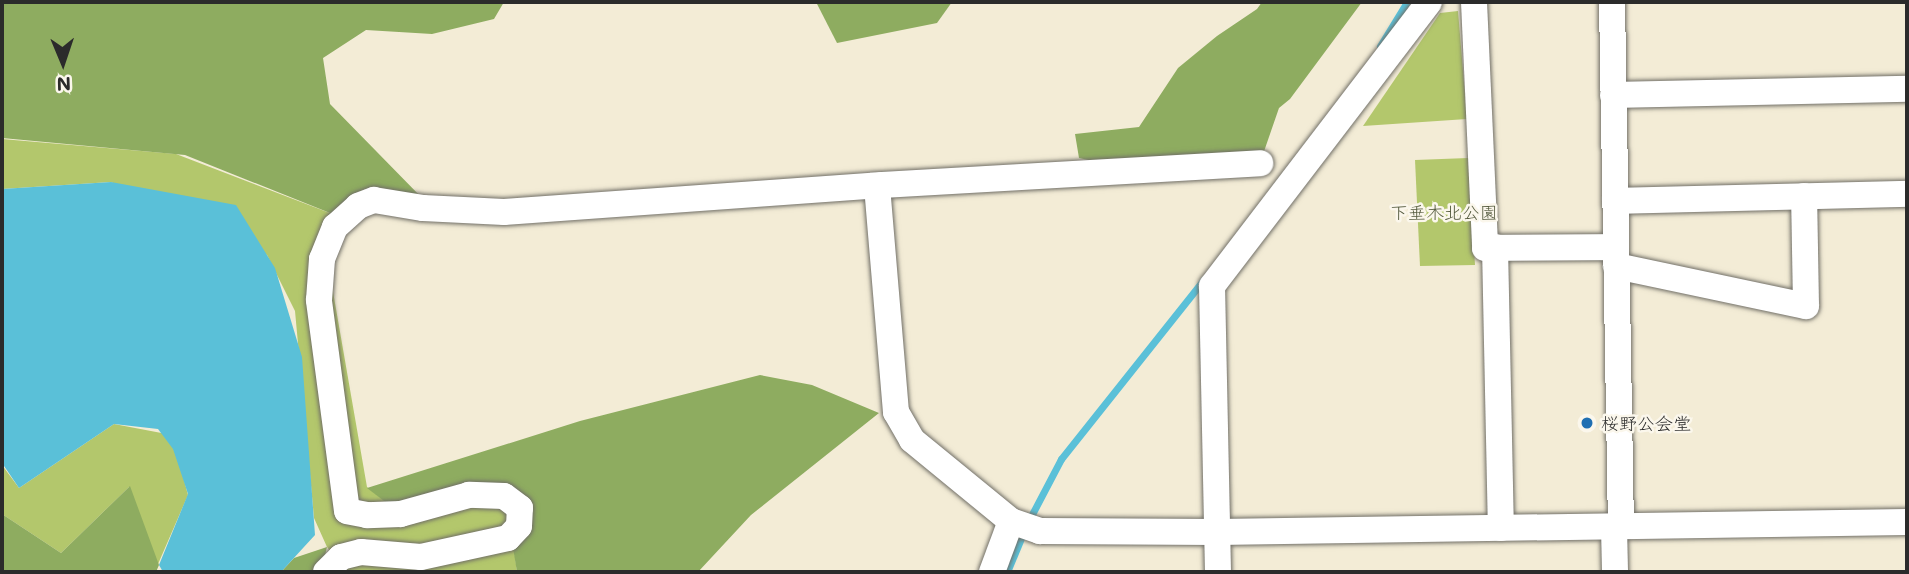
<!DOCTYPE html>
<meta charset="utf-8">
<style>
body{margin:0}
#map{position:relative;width:1909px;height:574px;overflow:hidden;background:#f3ecd6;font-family:Mali,"Klee One",sans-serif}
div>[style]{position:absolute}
.green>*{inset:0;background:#b3c76c}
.forest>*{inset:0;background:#8eac60}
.water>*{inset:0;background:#5ac0d8}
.stream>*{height:7px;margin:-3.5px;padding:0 3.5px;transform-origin:3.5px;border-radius:3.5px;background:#5ac0d8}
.roads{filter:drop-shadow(0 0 2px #716f67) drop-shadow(0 0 2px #716f67)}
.minor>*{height:26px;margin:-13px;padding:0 13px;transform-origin:13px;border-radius:13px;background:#fff}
.dots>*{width:19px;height:19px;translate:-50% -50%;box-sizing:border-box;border:4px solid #fbf7ec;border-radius:50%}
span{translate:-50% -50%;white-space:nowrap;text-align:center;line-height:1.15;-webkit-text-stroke:5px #fbf7ec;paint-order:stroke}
.park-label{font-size:18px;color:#545a3e}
.poi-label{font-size:18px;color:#2b2b2b}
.left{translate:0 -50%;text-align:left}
.frame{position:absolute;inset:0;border:4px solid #2b2b2b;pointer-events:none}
.north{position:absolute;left:28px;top:28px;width:70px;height:70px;-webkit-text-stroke:5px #fbf7ec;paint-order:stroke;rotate:178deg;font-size:19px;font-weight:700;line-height:28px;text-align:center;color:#2b2b2b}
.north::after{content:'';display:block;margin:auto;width:24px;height:32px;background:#2b2b2b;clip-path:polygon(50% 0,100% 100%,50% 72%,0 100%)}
</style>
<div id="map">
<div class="green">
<div style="clip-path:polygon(1458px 11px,1467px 119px,1363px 126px,1440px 13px)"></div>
<div style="clip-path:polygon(2px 139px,176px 154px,335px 215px,328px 263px,367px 487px,397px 511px,506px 489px,517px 572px,341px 572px,343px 567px,327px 547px,314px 518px,295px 311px,267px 255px,111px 182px,2px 189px)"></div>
<div style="clip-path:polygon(1468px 158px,1475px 265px,1420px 266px,1415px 160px)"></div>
<div style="clip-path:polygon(114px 424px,172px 435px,188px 495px,155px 571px,129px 487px,61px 553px,2px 514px,2px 465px,19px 488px)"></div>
</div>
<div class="forest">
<div style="clip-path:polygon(2px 2px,504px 2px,494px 19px,432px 34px,366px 30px,323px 58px,330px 104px,424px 200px,365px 189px,335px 215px,185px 155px,2px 138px)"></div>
<div style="clip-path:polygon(816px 2px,952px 2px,937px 23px,837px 43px)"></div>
<div style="clip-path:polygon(1262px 2px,1362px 2px,1290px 99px,1279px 108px,1260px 163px,1140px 171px,1079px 158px,1075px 134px,1139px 127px,1178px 68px,1217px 36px,1257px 9px)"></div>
<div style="clip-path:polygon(760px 375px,812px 385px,879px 413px,751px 515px,698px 572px,517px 572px,513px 548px,523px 496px,397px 511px,367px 488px,580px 421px)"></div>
<div style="clip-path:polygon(130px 486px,159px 565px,156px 572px,2px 572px,2px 514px,61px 553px)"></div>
<div style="clip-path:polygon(327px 547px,321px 572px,281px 572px,294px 558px)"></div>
</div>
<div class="water">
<div style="clip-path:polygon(111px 182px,236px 205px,275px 268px,302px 357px,315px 535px,281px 572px,163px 572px,159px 565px,188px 494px,173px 449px,158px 429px,114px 424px,19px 488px,2px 463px,2px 189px)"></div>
</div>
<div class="stream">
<div style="left:1380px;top:46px;width:52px;rotate:-58.5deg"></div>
<div style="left:1029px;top:520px;width:69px;rotate:-62.3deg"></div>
<div style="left:1061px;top:459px;width:230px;rotate:-51.5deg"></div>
<div style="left:1007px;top:572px;width:44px;rotate:-67.5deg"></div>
</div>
<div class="roads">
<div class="minor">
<div style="left:1474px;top:2px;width:246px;rotate:87.4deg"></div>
<div style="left:1485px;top:248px;width:131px;rotate:-0.4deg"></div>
<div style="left:1612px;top:2px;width:524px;rotate:89.02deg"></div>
<div style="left:1613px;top:95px;width:294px;rotate:-1.2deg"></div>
<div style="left:877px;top:186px;width:227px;rotate:85.2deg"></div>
<div style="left:896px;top:412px;width:32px;rotate:60deg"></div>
<div style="left:912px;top:440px;width:128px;rotate:39.3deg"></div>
<div style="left:1011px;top:521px;width:31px;rotate:19deg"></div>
<div style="left:1040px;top:531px;width:177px;rotate:0.3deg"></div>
<div style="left:1217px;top:532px;width:690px;rotate:-0.83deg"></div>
<div style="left:1615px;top:201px;width:292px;rotate:-1.4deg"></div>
<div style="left:1495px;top:247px;width:281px;rotate:88.8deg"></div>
<div style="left:1616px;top:266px;width:194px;rotate:11.9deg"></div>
<div style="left:1806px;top:306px;width:110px;rotate:-91deg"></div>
<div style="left:1614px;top:527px;width:45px;rotate:88.7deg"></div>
<div style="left:326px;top:572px;width:21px;rotate:-45deg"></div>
<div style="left:341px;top:557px;width:21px;rotate:-14deg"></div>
<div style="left:361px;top:552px;width:60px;rotate:4.8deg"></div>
<div style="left:421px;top:557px;width:89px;rotate:-12.3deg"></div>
<div style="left:508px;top:538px;width:16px;rotate:-47deg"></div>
<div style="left:519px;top:526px;width:18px;rotate:-87deg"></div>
<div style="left:520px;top:508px;width:20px;rotate:-143deg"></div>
<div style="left:504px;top:496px;width:35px;rotate:-178deg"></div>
<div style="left:469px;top:495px;width:71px;rotate:164.4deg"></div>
<div style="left:401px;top:514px;width:34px;rotate:178deg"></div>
<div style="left:367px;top:515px;width:20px;rotate:-169deg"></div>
<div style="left:347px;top:511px;width:213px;rotate:-97.6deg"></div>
<div style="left:319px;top:300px;width:41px;rotate:-85.8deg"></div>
<div style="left:322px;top:259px;width:35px;rotate:-68deg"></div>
<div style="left:335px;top:227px;width:31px;rotate:-42deg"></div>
<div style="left:358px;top:206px;width:17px;rotate:-21deg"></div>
<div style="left:374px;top:200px;width:50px;rotate:9.3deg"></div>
<div style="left:423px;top:208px;width:81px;rotate:2.8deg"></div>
<div style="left:504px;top:212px;width:379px;rotate:-4.1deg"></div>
<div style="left:882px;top:185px;width:379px;rotate:-3.3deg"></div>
<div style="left:992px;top:572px;width:54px;rotate:-69.6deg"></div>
<div style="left:1218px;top:572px;width:286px;rotate:-91.2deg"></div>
<div style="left:1212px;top:286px;width:357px;rotate:-52.6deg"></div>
</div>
</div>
<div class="dots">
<div style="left:1587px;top:423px;background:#1f6fb2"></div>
</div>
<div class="park-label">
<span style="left:1444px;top:212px">下垂木北公園</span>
</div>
<div class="poi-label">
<span class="left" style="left:1601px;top:423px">桜野公会堂</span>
</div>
<div class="frame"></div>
<div class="north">N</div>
</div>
